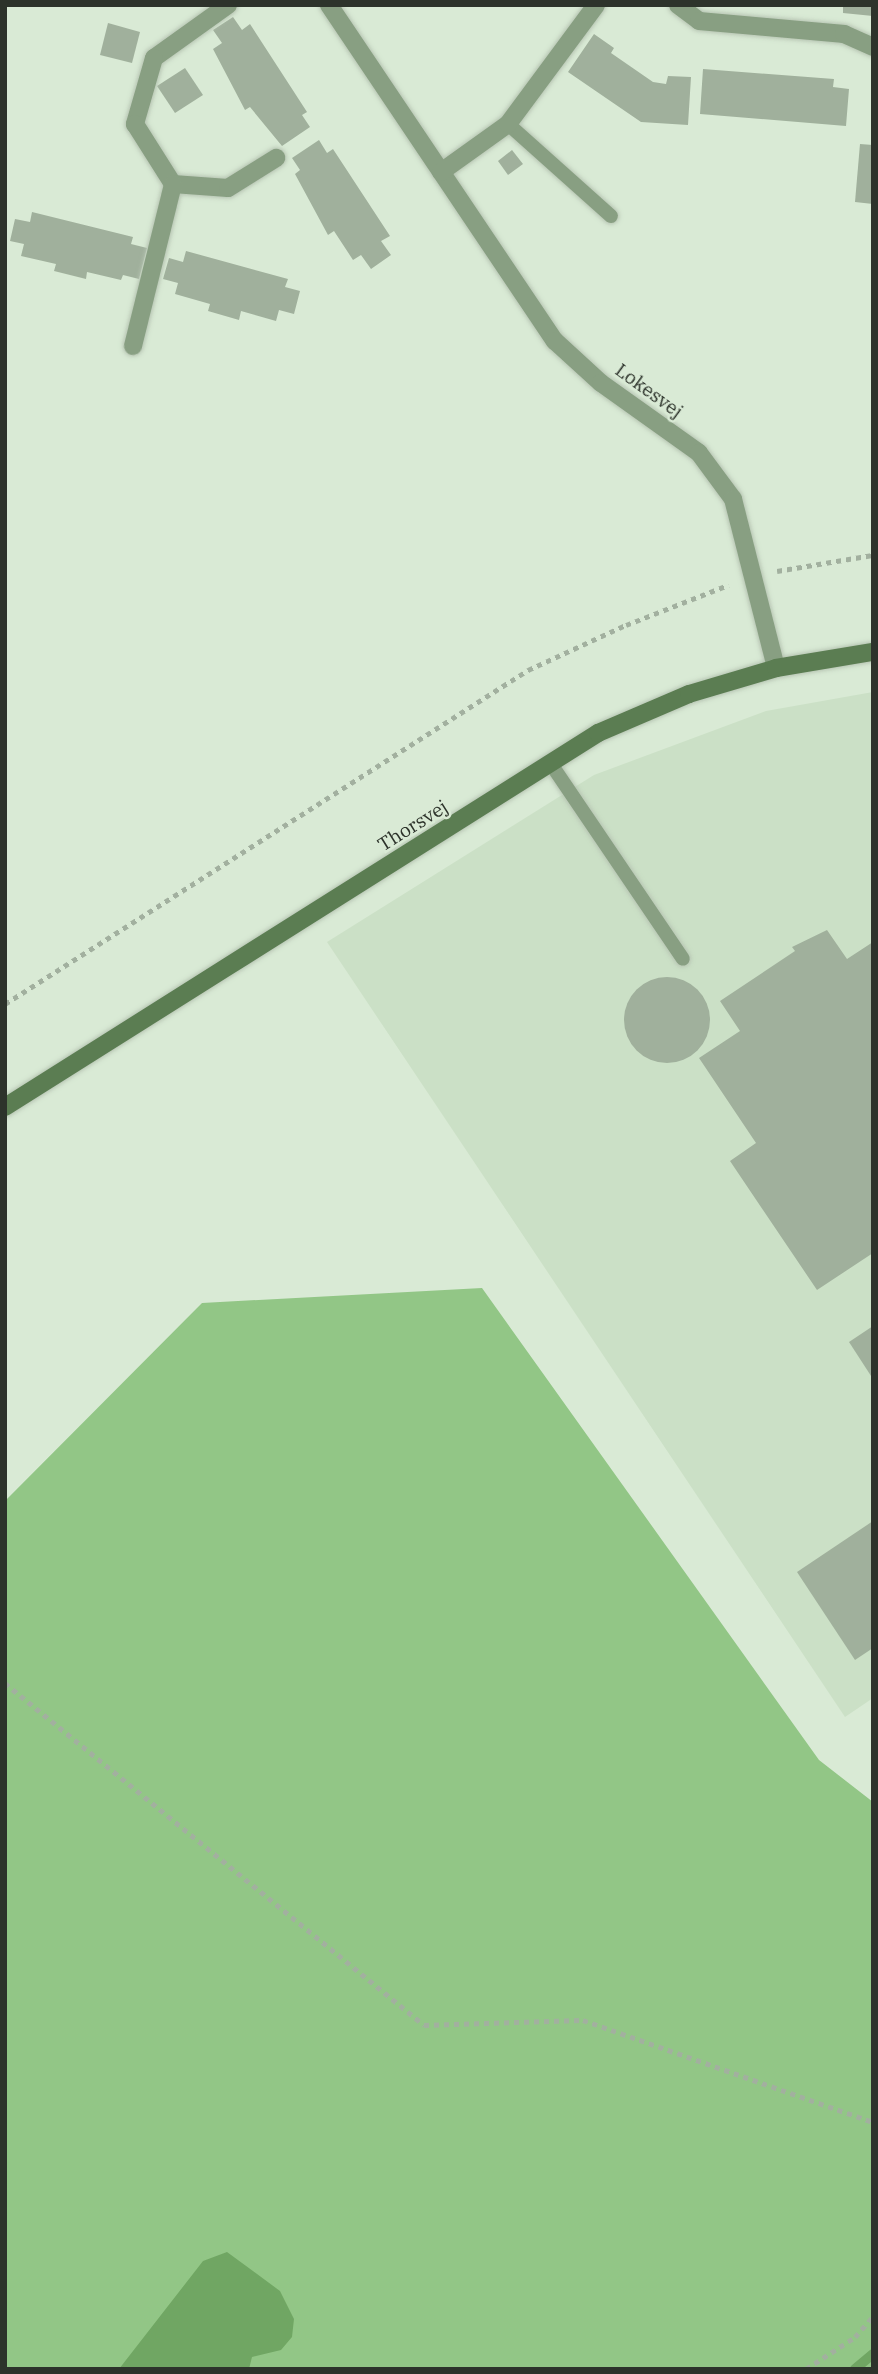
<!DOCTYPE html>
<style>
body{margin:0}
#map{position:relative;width:878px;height:2374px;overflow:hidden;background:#d9ead5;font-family:"IBM Plex Serif",serif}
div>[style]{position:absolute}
.built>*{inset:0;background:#cbe0c6}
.green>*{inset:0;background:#92c686}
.water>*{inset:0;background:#70a663}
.stream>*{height:10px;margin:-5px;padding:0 5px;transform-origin:5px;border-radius:5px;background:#70a663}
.building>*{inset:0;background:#a0b09c}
.round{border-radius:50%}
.path>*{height:4.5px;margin-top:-2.25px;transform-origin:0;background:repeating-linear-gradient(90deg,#a2b09f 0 5px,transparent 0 10px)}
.roads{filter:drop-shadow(0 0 2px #b7c5b3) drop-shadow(0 0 2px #b7c5b3)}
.lane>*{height:14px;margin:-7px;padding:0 7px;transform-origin:7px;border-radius:7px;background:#889f82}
.street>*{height:18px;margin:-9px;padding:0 9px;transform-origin:9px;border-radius:9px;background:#889f82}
.secondary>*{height:18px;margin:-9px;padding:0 9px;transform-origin:9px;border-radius:9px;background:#5b7d52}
span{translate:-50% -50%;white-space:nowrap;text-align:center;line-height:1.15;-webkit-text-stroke:5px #d9ead5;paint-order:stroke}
.street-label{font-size:19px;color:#2d332b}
.frame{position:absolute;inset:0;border:7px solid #2d332b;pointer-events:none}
</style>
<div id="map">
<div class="built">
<div style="clip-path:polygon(873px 692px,873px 1698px,845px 1717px,327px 942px,594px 775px,766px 711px)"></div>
</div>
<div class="green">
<div style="clip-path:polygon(482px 1288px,819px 1760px,873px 1802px,873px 2369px,5px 2369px,5px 1501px,202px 1303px)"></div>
</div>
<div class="water">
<div style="clip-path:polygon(227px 2252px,280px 2291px,294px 2319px,292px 2337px,281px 2350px,252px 2357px,249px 2369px,119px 2369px,203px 2261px)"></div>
</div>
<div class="stream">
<div style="left:855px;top:2369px;width:23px;rotate:-40deg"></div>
</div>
<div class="building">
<div style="clip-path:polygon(843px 5px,873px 5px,873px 16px,843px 13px)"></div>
<div style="clip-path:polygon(233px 17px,242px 30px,250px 24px,307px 112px,302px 115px,310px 127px,282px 146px,250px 107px,245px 110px,213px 49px,222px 43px,213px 30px)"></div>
<div style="clip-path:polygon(108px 23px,140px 32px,132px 63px,100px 55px)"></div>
<div style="clip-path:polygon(594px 34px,614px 48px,611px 53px,653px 82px,666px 84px,668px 76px,691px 77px,688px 125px,641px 122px,568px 72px)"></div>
<div style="clip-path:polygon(185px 68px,203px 95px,175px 113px,157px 86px)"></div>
<div style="clip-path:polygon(703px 69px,834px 79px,833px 87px,849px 89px,846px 126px,700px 114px)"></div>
<div style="clip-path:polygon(319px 140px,327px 153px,333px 149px,390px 236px,381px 241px,391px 255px,371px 269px,361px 255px,353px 260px,334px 231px,328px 235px,295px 174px,300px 170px,292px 158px)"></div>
<div style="clip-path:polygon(860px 144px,873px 145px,873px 204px,855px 202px)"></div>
<div style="clip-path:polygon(512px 150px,523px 164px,508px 175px,498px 161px)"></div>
<div style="clip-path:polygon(32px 212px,133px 237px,131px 244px,147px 248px,139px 279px,123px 275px,121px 280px,87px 272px,86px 279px,54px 271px,56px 264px,21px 256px,24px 244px,10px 241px,15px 219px,30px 222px)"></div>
<div style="clip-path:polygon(186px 251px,288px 279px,285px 287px,300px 291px,294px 314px,279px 310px,276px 321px,241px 311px,239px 320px,208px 311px,210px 304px,175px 294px,178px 283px,163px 279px,169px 258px,183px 262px)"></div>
<div style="clip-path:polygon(827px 930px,847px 959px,873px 942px,873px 1253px,817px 1290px,730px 1161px,756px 1143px,699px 1058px,740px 1031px,720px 1001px,795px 951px,792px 947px)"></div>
<div class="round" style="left:624px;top:977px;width:86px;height:86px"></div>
<div style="clip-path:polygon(873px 1326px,873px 1379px,849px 1342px)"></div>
<div style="clip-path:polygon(873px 1521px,873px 1648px,855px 1660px,797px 1572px)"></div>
</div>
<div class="path">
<div style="left:777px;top:571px;width:97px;rotate:-9.5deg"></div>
<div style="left:5px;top:1004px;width:621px;rotate:-32.56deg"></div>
<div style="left:528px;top:670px;width:108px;rotate:-24.7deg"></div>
<div style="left:626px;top:625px;width:110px;rotate:-21.4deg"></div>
<div style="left:5px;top:1683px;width:541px;rotate:39.22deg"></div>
<div style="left:424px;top:2025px;width:159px;rotate:-1.8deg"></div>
<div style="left:583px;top:2020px;width:307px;rotate:19.4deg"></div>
<div style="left:806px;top:2369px;width:59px;rotate:-33.1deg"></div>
<div style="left:855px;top:2337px;width:28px;rotate:-49deg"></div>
</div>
<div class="roads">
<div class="lane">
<div style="left:508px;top:124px;width:138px;rotate:41.8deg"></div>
<div style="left:551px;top:764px;width:235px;rotate:55.9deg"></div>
</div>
<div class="street">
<div style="left:228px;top:5px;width:91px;rotate:144.4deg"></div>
<div style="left:154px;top:58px;width:69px;rotate:106.1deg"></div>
<div style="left:135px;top:124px;width:71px;rotate:57.7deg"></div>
<div style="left:173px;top:184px;width:55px;rotate:4.2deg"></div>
<div style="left:228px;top:188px;width:57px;rotate:-32deg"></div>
<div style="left:329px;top:5px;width:405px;rotate:56.1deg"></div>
<div style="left:555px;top:341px;width:62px;rotate:42.4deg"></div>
<div style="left:601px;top:383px;width:120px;rotate:35.5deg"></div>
<div style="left:699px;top:453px;width:57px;rotate:53.5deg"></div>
<div style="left:733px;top:499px;width:174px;rotate:75.7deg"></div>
<div style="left:678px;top:5px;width:26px;rotate:37deg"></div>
<div style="left:699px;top:21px;width:146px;rotate:5.1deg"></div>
<div style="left:844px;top:34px;width:32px;rotate:24deg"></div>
<div style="left:441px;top:172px;width:82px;rotate:-35.6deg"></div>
<div style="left:508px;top:124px;width:148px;rotate:-53.5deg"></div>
<div style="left:133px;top:346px;width:167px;rotate:-76.1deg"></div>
</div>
<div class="secondary">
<div style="left:5px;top:1107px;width:701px;rotate:-32.24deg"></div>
<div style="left:598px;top:733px;width:99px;rotate:-23.2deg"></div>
<div style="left:689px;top:694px;width:91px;rotate:-16.6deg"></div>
<div style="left:776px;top:668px;width:98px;rotate:-9.4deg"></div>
</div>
</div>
<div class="street-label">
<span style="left:649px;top:391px;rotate:36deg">Lokesvej</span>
<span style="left:413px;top:826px;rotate:-32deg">Thorsvej</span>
</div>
<div class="frame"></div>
</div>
